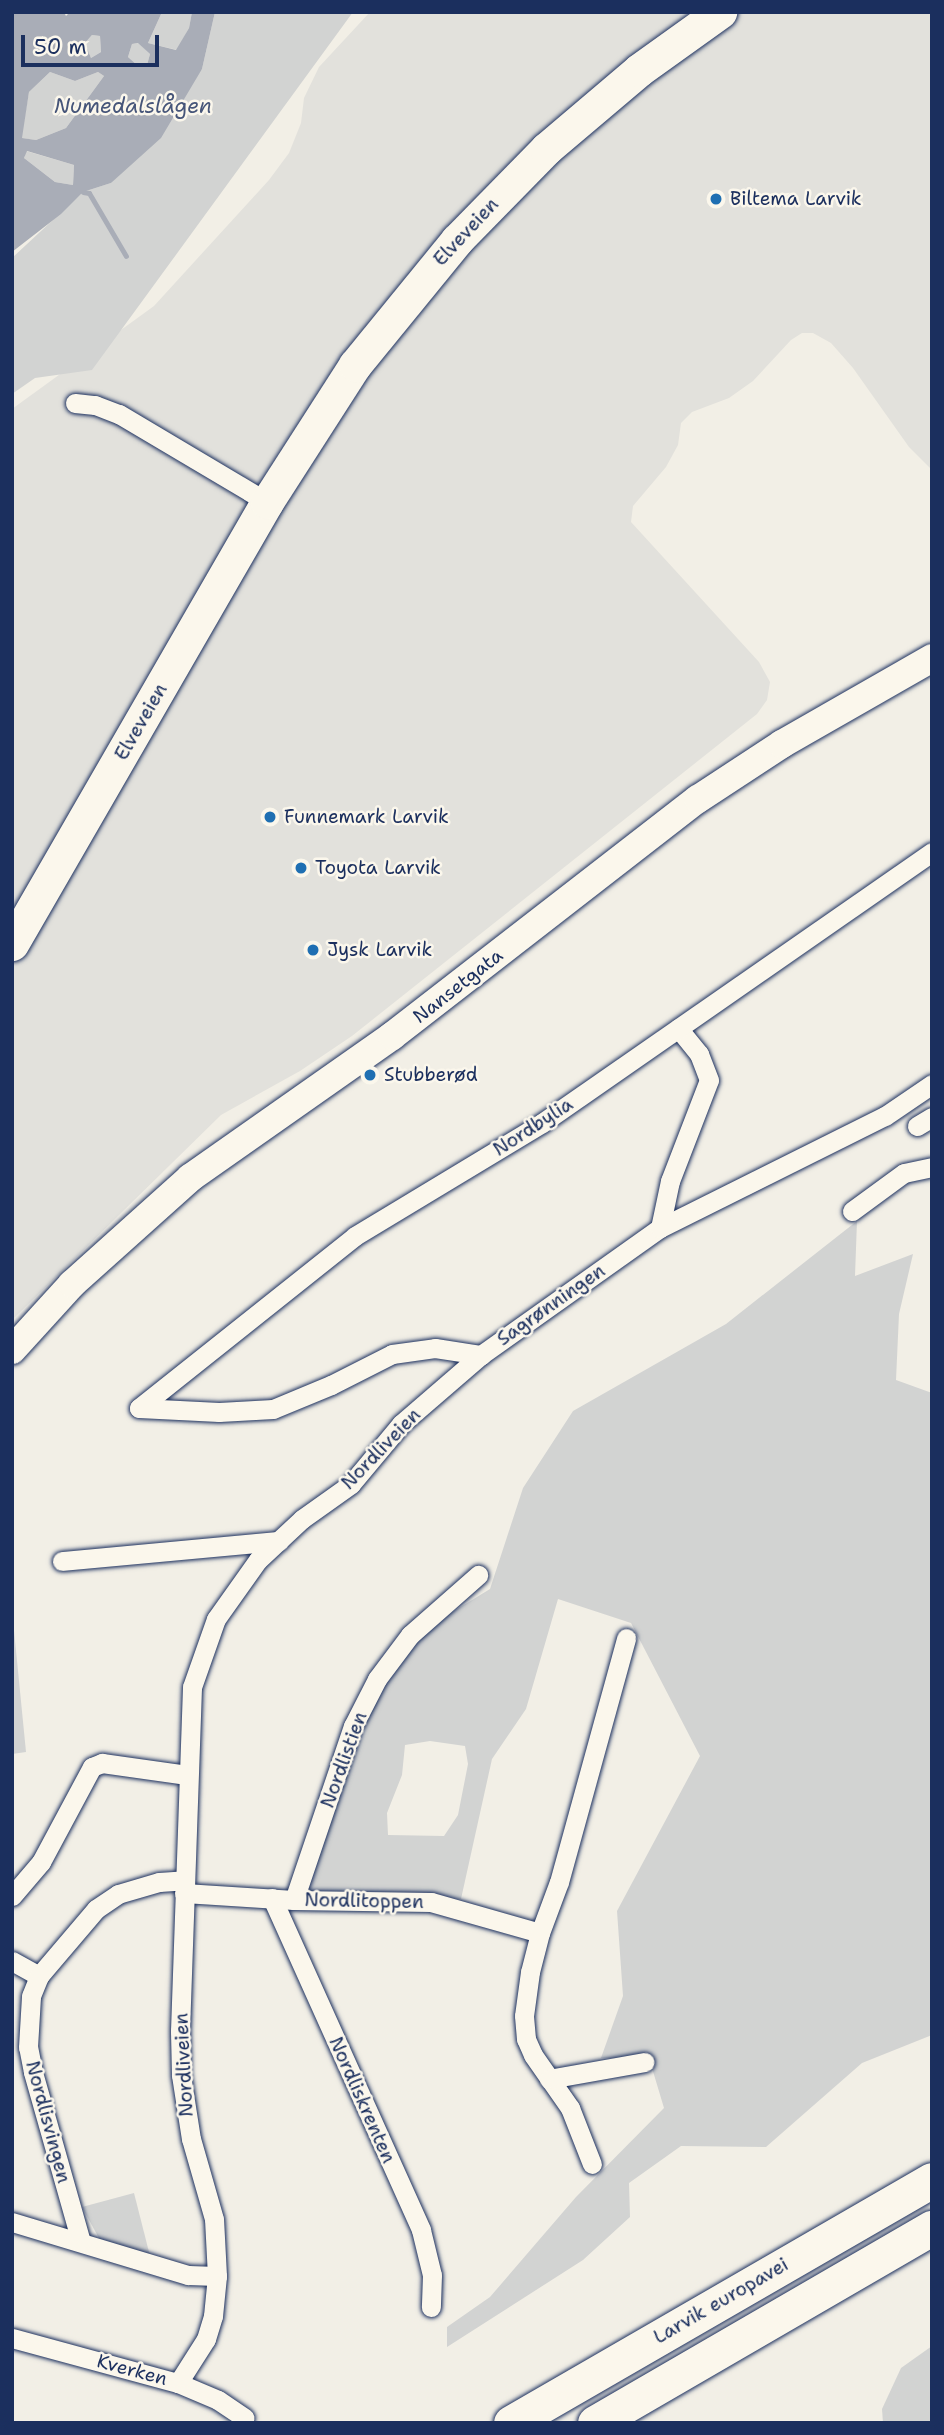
<!DOCTYPE html>
<meta charset="utf-8">
<style>
body{margin:0}
#map{position:relative;width:944px;height:2435px;overflow:hidden;background:#f2efe6;font-family:"Shantell Sans",sans-serif}
div>[style]{position:absolute}
.built>*{inset:0;background:#e2e1dc}
.green>*{inset:0;background:#d2d3d2}
.water>*{inset:0;background:#a9adb7}
.stream>*{height:5px;margin:-2.5px;padding:0 2.5px;transform-origin:2.5px;border-radius:2.5px;background:#a9adb7}
.roads{filter:drop-shadow(0 0 2px #1b2f5e) drop-shadow(0 0 2px #1b2f5e)}
.minor>*{height:19px;margin:-9.5px;padding:0 9.5px;transform-origin:9.5px;border-radius:9.5px;background:#fbf7ec}
.secondary>*{height:28px;margin:-14px;padding:0 14px;transform-origin:14px;border-radius:14px;background:#fbf7ec}
.trunk>*{height:33px;margin:-16.5px;padding:0 16.5px;transform-origin:16.5px;border-radius:16.5px;background:#fbf7ec}
.motorway>*{height:35px;margin:-17.5px;padding:0 17.5px;transform-origin:17.5px;border-radius:17.5px;background:#fbf7ec}
.dots>*{width:19px;height:19px;translate:-50% -50%;box-sizing:border-box;border:4px solid #fbf7ec;border-radius:50%}
span{translate:-50% -50%;white-space:nowrap;text-align:center;line-height:1.15;-webkit-text-stroke:5px #fbf7ec;paint-order:stroke}
.poi-label{font-size:19px;color:#1b2f5e}
.left{translate:0 -50%;text-align:left}
.street-label{font-size:19px;color:#1b2f5e}
.water-label{font-size:21px;color:#465579;font-style:italic}
.frame{position:absolute;inset:0;border:14px solid #1b2f5e;pointer-events:none}
.scale{position:absolute;left:21px;top:35px;width:138px;height:32px;box-sizing:border-box;border:4px solid #1b2f5e;border-top:0;padding-left:9px;font-size:21px;line-height:24px;white-space:nowrap;color:#1b2f5e;-webkit-text-stroke:5px #fbf7ec;paint-order:stroke}
</style>
<div id="map">
<div class="built">
<div style="clip-path:polygon(370px 12px,932px 12px,932px 470px,909px 447px,853px 368px,831px 343px,813px 333px,802px 333px,791px 340px,753px 381px,729px 398px,692px 412px,681px 423px,678px 445px,666px 467px,633px 506px,631px 522px,759px 662px,770px 682px,767px 700px,757px 714px,352px 1036px,300px 1071px,221px 1115px,12px 1320px,12px 409px,154px 306px,269px 180px,289px 153px,301px 123px,304px 98px,319px 67px)"></div>
</div>
<div class="green">
<div style="clip-path:polygon(162px 12px,192px 12px,189px 28px,177px 50px,148px 43px)"></div>
<div style="clip-path:polygon(215px 12px,353px 12px,92px 370px,35px 378px,12px 394px,12px 258px,83px 192px,111px 183px,202px 69px)"></div>
<div style="clip-path:polygon(92px 35px,100px 36px,101px 52px,91px 58px,85px 43px)"></div>
<div style="clip-path:polygon(139px 43px,150px 54px,147px 65px,137px 65px,128px 57px,132px 44px)"></div>
<div style="clip-path:polygon(50px 72px,75px 81px,98px 72px,104px 76px,66px 128px,36px 140px,21px 138px,29px 92px)"></div>
<div style="clip-path:polygon(26px 151px,74px 165px,73px 185px,55px 182px,24px 158px)"></div>
<div style="clip-path:polygon(evenodd,857px 1221px,855px 1276px,913px 1254px,899px 1314px,896px 1380px,932px 1393px,932px 2035px,862px 2063px,766px 2147px,681px 2146px,629px 2183px,630px 2217px,583px 2260px,447px 2347px,447px 2327px,490px 2297px,576px 2197px,664px 2108px,649px 2058px,601px 2058px,623px 1996px,617px 1911px,700px 1756px,631px 1623px,558px 1599px,526px 1709px,492px 1759px,461px 1899px,374px 1893px,301px 1892px,371px 1693px,418px 1633px,490px 1589px,523px 1488px,573px 1411px,726px 1324px,857px 1221px,430px 1741px,465px 1746px,468px 1764px,458px 1815px,444px 1836px,388px 1835px,387px 1813px,402px 1775px,405px 1745px,430px 1741px)"></div>
<div style="clip-path:polygon(12px 1610px,26px 1752px,12px 1754px)"></div>
<div style="clip-path:polygon(134px 2193px,150px 2256px,101px 2242px,82px 2207px)"></div>
<div style="clip-path:polygon(932px 2346px,932px 2423px,883px 2423px,882px 2409px,901px 2368px)"></div>
</div>
<div class="water">
<div style="clip-path:polygon(evenodd,12px 12px,64px 12px,66px 16px,70px 12px,162px 12px,148px 43px,176px 50px,189px 28px,192px 12px,215px 12px,202px 69px,161px 138px,111px 183px,83px 192px,61px 214px,12px 252px,12px 12px,92px 35px,100px 36px,101px 52px,91px 58px,85px 43px,92px 35px,12px 12px,138px 43px,150px 54px,147px 65px,137px 65px,128px 57px,132px 44px,138px 43px,12px 12px,50px 72px,75px 81px,98px 72px,104px 76px,66px 128px,36px 140px,22px 138px,29px 92px,50px 72px,12px 12px,27px 151px,74px 165px,73px 185px,55px 182px,24px 158px,27px 151px)"></div>
</div>
<div class="stream">
<div style="left:83px;top:192px;width:6px;rotate:9deg"></div>
<div style="left:89px;top:193px;width:73px;rotate:59.6deg"></div>
</div>
<div class="roads">
<div class="minor">
<div style="left:75px;top:403px;width:20px;rotate:6deg"></div>
<div style="left:95px;top:405px;width:26px;rotate:21deg"></div>
<div style="left:119px;top:414px;width:172px;rotate:30.7deg"></div>
<div style="left:917px;top:1126px;width:17px;rotate:-31deg"></div>
<div style="left:852px;top:1211px;width:64px;rotate:-36.2deg"></div>
<div style="left:904px;top:1173px;width:29px;rotate:-12deg"></div>
<div style="left:660px;top:1228px;width:48px;rotate:-78deg"></div>
<div style="left:670px;top:1181px;width:108px;rotate:-68.9deg"></div>
<div style="left:709px;top:1080px;width:28px;rotate:-111deg"></div>
<div style="left:699px;top:1054px;width:33px;rotate:-129deg"></div>
<div style="left:139px;top:1408px;width:276px;rotate:-38.5deg"></div>
<div style="left:355px;top:1236px;width:218px;rotate:-31.1deg"></div>
<div style="left:542px;top:1123px;width:475px;rotate:-34.8deg"></div>
<div style="left:139px;top:1408px;width:80px;rotate:2.9deg"></div>
<div style="left:219px;top:1412px;width:54px;rotate:-3.2deg"></div>
<div style="left:273px;top:1409px;width:63px;rotate:-22.5deg"></div>
<div style="left:331px;top:1385px;width:68px;rotate:-26.9deg"></div>
<div style="left:392px;top:1354px;width:43px;rotate:-7.9deg"></div>
<div style="left:435px;top:1348px;width:47px;rotate:8.7deg"></div>
<div style="left:481px;top:1355px;width:219px;rotate:-35.4deg"></div>
<div style="left:660px;top:1228px;width:251px;rotate:-26.5deg"></div>
<div style="left:885px;top:1116px;width:57px;rotate:-34.2deg"></div>
<div style="left:62px;top:1561px;width:218px;rotate:-5.3deg"></div>
<div style="left:184px;top:1893px;width:110px;rotate:3.6deg"></div>
<div style="left:294px;top:1900px;width:137px;rotate:0.8deg"></div>
<div style="left:431px;top:1902px;width:113px;rotate:15.9deg"></div>
<div style="left:540px;top:1933px;width:40px;rotate:104.4deg"></div>
<div style="left:530px;top:1972px;width:44px;rotate:97.8deg"></div>
<div style="left:524px;top:2016px;width:23px;rotate:85deg"></div>
<div style="left:526px;top:2039px;width:17px;rotate:66deg"></div>
<div style="left:533px;top:2055px;width:65px;rotate:55.1deg"></div>
<div style="left:570px;top:2108px;width:60px;rotate:68.6deg"></div>
<div style="left:12px;top:1896px;width:45px;rotate:-49.5deg"></div>
<div style="left:41px;top:1862px;width:108px;rotate:-61.8deg"></div>
<div style="left:92px;top:1767px;width:11px;rotate:-22deg"></div>
<div style="left:102px;top:1763px;width:86px;rotate:8deg"></div>
<div style="left:272px;top:1898px;width:364px;rotate:65.8deg"></div>
<div style="left:421px;top:2230px;width:46px;rotate:76.3deg"></div>
<div style="left:432px;top:2275px;width:32px;rotate:92deg"></div>
<div style="left:294px;top:1900px;width:184px;rotate:-71.3deg"></div>
<div style="left:353px;top:1726px;width:53px;rotate:-62.9deg"></div>
<div style="left:377px;top:1679px;width:55px;rotate:-53.1deg"></div>
<div style="left:410px;top:1635px;width:91px;rotate:-41.4deg"></div>
<div style="left:540px;top:1933px;width:54px;rotate:-69.6deg"></div>
<div style="left:559px;top:1882px;width:253px;rotate:-74.6deg"></div>
<div style="left:12px;top:1961px;width:31px;rotate:29deg"></div>
<div style="left:549px;top:2079px;width:97px;rotate:-10.1deg"></div>
<div style="left:12px;top:2222px;width:184px;rotate:16.8deg"></div>
<div style="left:188px;top:2275px;width:29px;rotate:2deg"></div>
<div style="left:81px;top:2242px;width:177px;rotate:-105.8deg"></div>
<div style="left:33px;top:2072px;width:25px;rotate:-101deg"></div>
<div style="left:28px;top:2047px;width:51px;rotate:-86.6deg"></div>
<div style="left:31px;top:1996px;width:22px;rotate:-68deg"></div>
<div style="left:39px;top:1976px;width:88px;rotate:-49.6deg"></div>
<div style="left:96px;top:1909px;width:27px;rotate:-34deg"></div>
<div style="left:118px;top:1894px;width:43px;rotate:-16.3deg"></div>
<div style="left:159px;top:1882px;width:26px;rotate:-4deg"></div>
<div style="left:12px;top:2338px;width:172px;rotate:15.2deg"></div>
<div style="left:178px;top:2383px;width:43px;rotate:23deg"></div>
<div style="left:218px;top:2400px;width:32px;rotate:34deg"></div>
<div style="left:178px;top:2383px;width:52px;rotate:-57.5deg"></div>
<div style="left:206px;top:2339px;width:24px;rotate:-73deg"></div>
<div style="left:213px;top:2316px;width:40px;rotate:-84.3deg"></div>
<div style="left:217px;top:2276px;width:57px;rotate:-93deg"></div>
<div style="left:214px;top:2219px;width:83px;rotate:-106deg"></div>
<div style="left:191px;top:2139px;width:65px;rotate:-98.9deg"></div>
<div style="left:181px;top:2075px;width:44px;rotate:-91.3deg"></div>
<div style="left:180px;top:2031px;width:344px;rotate:-88deg"></div>
<div style="left:192px;top:1687px;width:72px;rotate:-70.6deg"></div>
<div style="left:216px;top:1619px;width:72px;rotate:-54.6deg"></div>
<div style="left:258px;top:1560px;width:60px;rotate:-43deg"></div>
<div style="left:302px;top:1519px;width:60px;rotate:-35.5deg"></div>
<div style="left:351px;top:1484px;width:78px;rotate:-50.2deg"></div>
<div style="left:401px;top:1424px;width:106px;rotate:-40.8deg"></div>
</div>
<div class="secondary">
<div style="left:12px;top:1350px;width:89px;rotate:-47.7deg"></div>
<div style="left:72px;top:1284px;width:159px;rotate:-41.9deg"></div>
<div style="left:190px;top:1178px;width:247px;rotate:-35.1deg"></div>
<div style="left:392px;top:1036px;width:387px;rotate:-37.8deg"></div>
<div style="left:698px;top:799px;width:100px;rotate:-33.2deg"></div>
<div style="left:782px;top:744px;width:173px;rotate:-29.8deg"></div>
</div>
<div class="trunk">
<div style="left:12px;top:944px;width:510px;rotate:-60.02deg"></div>
<div style="left:267px;top:502px;width:163px;rotate:-57.3deg"></div>
<div style="left:355px;top:365px;width:161px;rotate:-50.8deg"></div>
<div style="left:457px;top:240px;width:127px;rotate:-45.6deg"></div>
<div style="left:546px;top:149px;width:122px;rotate:-40.3deg"></div>
<div style="left:639px;top:70px;width:100px;rotate:-35.6deg"></div>
</div>
<div class="motorway">
<div style="left:511px;top:2423px;width:486px;rotate:-30deg"></div>
<div style="left:595px;top:2423px;width:389px;rotate:-30.1deg"></div>
</div>
</div>
<div class="dots">
<div style="left:716px;top:199px;background:#1f6fb2"></div>
<div style="left:270px;top:817px;background:#1f6fb2"></div>
<div style="left:301px;top:868px;background:#1f6fb2"></div>
<div style="left:313px;top:950px;background:#1f6fb2"></div>
<div style="left:370px;top:1075px;background:#1f6fb2"></div>
</div>
<div class="poi-label">
<span class="left" style="left:730px;top:199px">Biltema Larvik</span>
<span class="left" style="left:284px;top:817px">Funnemark Larvik</span>
<span class="left" style="left:315px;top:868px">Toyota Larvik</span>
<span class="left" style="left:327px;top:950px">Jysk Larvik</span>
<span class="left" style="left:384px;top:1075px">Stubberød</span>
</div>
<div class="street-label">
<span style="left:466px;top:232px;rotate:-47deg">Elveveien</span>
<span style="left:141px;top:722px;rotate:-60deg">Elveveien</span>
<span style="left:458px;top:986px;rotate:-38deg">Nansetgata</span>
<span style="left:533px;top:1127px;rotate:-33deg">Nordbylia</span>
<span style="left:551px;top:1305px;rotate:-35deg">Sagrønningen</span>
<span style="left:381px;top:1449px;rotate:-46deg">Nordliveien</span>
<span style="left:344px;top:1760px;rotate:-70deg">Nordlistien</span>
<span style="left:364px;top:1901px;rotate:1deg">Nordlitoppen</span>
<span style="left:184px;top:2065px;rotate:-93deg">Nordliveien</span>
<span style="left:362px;top:2100px;rotate:66deg">Nordliskrenten</span>
<span style="left:48px;top:2122px;rotate:75deg">Nordlisvingen</span>
<span style="left:721px;top:2301px;rotate:-30deg">Larvik europavei</span>
<span style="left:132px;top:2370px;rotate:15deg">Kverken</span>
</div>
<div class="water-label">
<span style="left:133px;top:106px">Numedalslågen</span>
</div>
<div class="frame"></div>
<div class="scale">50 m</div>
</div>
